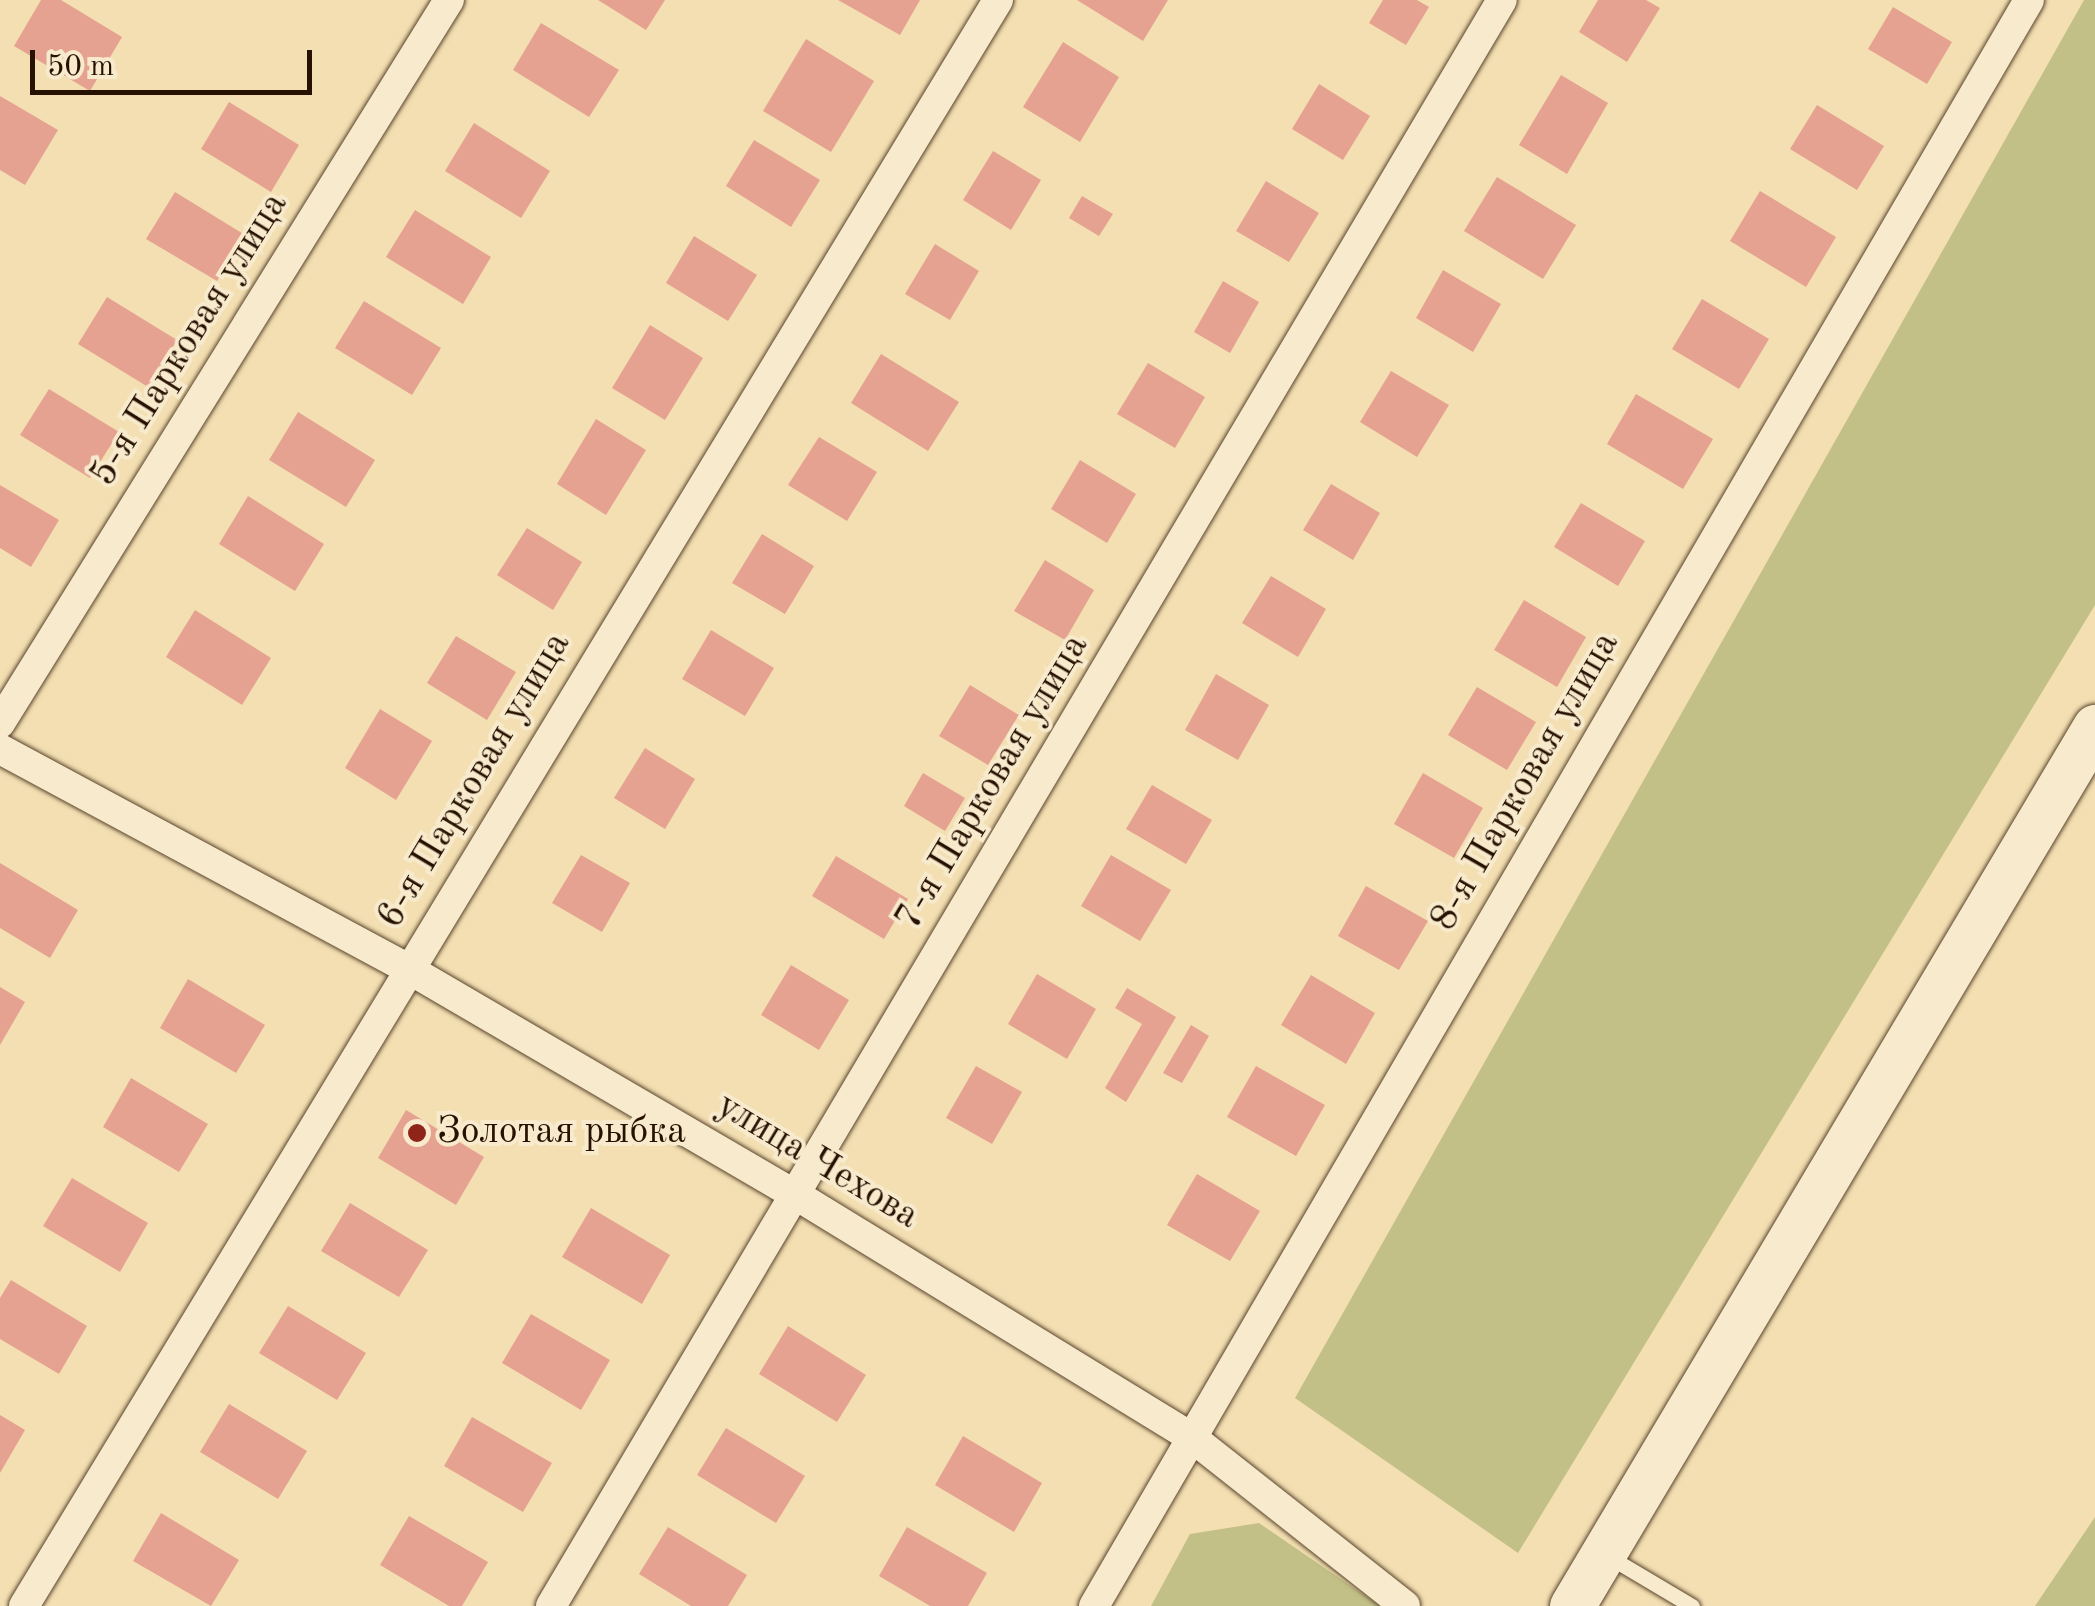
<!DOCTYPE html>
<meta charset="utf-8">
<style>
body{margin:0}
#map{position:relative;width:2095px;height:1606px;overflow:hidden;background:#f3dfb2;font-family:"Old Standard TT",serif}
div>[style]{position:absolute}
.green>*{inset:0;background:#c2c087}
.building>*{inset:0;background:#e6a290}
.roads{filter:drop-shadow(0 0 2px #5a442c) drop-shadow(0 0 2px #5a442c)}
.lane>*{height:15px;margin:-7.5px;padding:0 7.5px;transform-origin:7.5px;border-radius:7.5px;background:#f7eacd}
.street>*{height:30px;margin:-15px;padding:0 15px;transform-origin:15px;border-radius:15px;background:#f7eacd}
.secondary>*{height:45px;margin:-22.5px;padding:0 22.5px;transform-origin:22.5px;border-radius:22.5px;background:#f7eacd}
.dots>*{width:28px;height:28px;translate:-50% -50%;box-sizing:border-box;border:5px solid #f7eacd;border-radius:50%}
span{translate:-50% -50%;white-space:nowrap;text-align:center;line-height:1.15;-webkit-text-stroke:8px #f7eacd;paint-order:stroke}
.street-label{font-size:38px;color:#271100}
.poi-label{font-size:38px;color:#271100}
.left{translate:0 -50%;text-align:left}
.scale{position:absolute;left:30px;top:50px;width:282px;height:45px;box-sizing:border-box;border:5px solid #271100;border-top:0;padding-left:12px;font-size:30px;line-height:35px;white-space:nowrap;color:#271100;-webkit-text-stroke:8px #f7eacd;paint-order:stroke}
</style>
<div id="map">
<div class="green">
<div style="clip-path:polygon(2084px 0,2095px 0,2095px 605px,1518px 1553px,1295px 1398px)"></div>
<div style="clip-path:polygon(2095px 1517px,2095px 1606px,2035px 1606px)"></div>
<div style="clip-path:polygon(1259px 1523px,1380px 1606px,1151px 1606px,1190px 1534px)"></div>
</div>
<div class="building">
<div style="clip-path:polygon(41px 0,61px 0,122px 37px,90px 91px,14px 46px)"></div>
<div style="clip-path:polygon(598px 0,665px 0,646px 30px)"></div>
<div style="clip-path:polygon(838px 0,920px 0,900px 35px)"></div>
<div style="clip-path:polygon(1077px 0,1168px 0,1143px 41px)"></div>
<div style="clip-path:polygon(1383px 0,1417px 0,1429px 7px,1406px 45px,1369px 23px)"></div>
<div style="clip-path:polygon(1598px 0,1646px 0,1660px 8px,1627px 62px,1579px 32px)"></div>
<div style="clip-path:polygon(1893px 7px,1952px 42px,1927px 84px,1868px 49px)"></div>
<div style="clip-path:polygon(541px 23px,619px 70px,589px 117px,513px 70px)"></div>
<div style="clip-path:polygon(806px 39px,874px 81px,831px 152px,763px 111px)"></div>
<div style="clip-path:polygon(1063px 42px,1119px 77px,1080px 142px,1023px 107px)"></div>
<div style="clip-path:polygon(1561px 75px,1608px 103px,1567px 174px,1519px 145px)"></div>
<div style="clip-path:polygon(1319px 84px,1370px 116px,1343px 160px,1292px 129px)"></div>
<div style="clip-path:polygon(0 96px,58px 130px,25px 185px,0 170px)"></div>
<div style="clip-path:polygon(229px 102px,299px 145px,271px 192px,201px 149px)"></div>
<div style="clip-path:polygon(1817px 105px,1884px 146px,1857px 190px,1790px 149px)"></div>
<div style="clip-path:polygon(474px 123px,550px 171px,521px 218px,445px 171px)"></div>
<div style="clip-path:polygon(754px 140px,820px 180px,791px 227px,726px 186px)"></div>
<div style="clip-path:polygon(993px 151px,1041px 180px,1011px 230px,963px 200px)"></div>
<div style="clip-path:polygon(1497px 177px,1576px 225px,1543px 279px,1464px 231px)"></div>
<div style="clip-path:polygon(1266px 181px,1319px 213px,1289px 262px,1236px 231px)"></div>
<div style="clip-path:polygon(1760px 191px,1836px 237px,1806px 287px,1730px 241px)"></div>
<div style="clip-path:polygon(175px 192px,245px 235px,217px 281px,146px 239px)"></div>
<div style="clip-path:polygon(1082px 196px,1113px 214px,1099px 236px,1069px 218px)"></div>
<div style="clip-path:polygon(415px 210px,491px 257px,463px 304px,386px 257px)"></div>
<div style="clip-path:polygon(694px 236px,757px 275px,728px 321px,666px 283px)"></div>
<div style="clip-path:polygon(935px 244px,979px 271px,950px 320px,905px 294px)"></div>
<div style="clip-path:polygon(1443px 270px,1501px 304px,1473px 352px,1416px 318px)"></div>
<div style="clip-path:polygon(1223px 281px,1259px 302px,1230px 353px,1194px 332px)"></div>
<div style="clip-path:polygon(107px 297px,177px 340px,148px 387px,78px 344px)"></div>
<div style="clip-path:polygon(1702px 299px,1769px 339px,1739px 389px,1672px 349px)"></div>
<div style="clip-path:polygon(364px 301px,441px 348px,412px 395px,335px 348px)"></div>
<div style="clip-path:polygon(650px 325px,703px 358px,665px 420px,612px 388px)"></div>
<div style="clip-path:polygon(881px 354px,959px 402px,928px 451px,851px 403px)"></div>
<div style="clip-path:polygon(1148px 363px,1205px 397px,1175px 448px,1117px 414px)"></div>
<div style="clip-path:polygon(1391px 371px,1449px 405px,1417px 457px,1360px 422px)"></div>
<div style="clip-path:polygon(49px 389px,119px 432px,90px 478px,20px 435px)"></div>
<div style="clip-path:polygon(1636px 394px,1713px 439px,1683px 489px,1607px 444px)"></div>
<div style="clip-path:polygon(298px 412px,375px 460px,346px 507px,269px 460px)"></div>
<div style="clip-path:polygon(596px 419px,646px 450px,606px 515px,557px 484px)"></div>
<div style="clip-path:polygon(819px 437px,877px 472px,847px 521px,788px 485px)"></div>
<div style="clip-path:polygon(1080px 460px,1136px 494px,1107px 543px,1051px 509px)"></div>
<div style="clip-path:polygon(1331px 484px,1380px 513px,1353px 560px,1303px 530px)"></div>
<div style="clip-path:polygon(0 485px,59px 520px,31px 567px,0 548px)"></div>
<div style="clip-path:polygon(248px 496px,324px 544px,295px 591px,219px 544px)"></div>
<div style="clip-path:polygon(1581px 503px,1645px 541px,1618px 586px,1554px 547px)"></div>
<div style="clip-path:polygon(527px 528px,582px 562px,553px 610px,497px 575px)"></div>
<div style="clip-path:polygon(762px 534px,814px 566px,785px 614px,732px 583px)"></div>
<div style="clip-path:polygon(1045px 560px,1094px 590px,1065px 640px,1014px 611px)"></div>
<div style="clip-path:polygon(1271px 576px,1326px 609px,1298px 657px,1242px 623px)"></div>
<div style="clip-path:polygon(1524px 600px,1586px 637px,1557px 687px,1494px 650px)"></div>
<div style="clip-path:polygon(195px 610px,271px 658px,242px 705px,166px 657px)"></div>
<div style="clip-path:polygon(711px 630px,774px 668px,745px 716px,682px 679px)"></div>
<div style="clip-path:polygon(456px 636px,516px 672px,487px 720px,427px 683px)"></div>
<div style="clip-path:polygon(1216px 674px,1269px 705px,1238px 760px,1185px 730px)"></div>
<div style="clip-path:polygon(970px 685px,1019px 715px,988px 765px,939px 736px)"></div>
<div style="clip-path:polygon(1477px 687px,1536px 722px,1507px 770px,1448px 735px)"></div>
<div style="clip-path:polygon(380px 709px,432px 741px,396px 800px,345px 768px)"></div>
<div style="clip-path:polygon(645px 748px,695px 779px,665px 829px,614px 798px)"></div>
<div style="clip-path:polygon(923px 773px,965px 798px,945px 831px,904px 806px)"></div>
<div style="clip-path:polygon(1423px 773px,1483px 808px,1454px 858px,1394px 824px)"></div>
<div style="clip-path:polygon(1152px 785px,1212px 820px,1186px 864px,1126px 829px)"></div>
<div style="clip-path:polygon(581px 855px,630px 883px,602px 932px,552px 903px)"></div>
<div style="clip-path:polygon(1111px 855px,1171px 890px,1140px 941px,1081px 906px)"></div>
<div style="clip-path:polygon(836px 856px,908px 899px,884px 939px,812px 896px)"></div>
<div style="clip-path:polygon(0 863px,78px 910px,50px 958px,0 928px)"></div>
<div style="clip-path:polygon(1366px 886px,1428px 921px,1399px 970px,1338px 936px)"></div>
<div style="clip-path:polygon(791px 965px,849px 1000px,819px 1050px,761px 1015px)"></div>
<div style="clip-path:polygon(1037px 974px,1096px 1009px,1067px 1059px,1008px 1024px)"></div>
<div style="clip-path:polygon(1311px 975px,1375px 1013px,1346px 1064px,1281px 1025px)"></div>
<div style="clip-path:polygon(188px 979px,265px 1025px,236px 1073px,160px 1028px)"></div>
<div style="clip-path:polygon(0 987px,25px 1002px,0 1045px)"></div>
<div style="clip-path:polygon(1127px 988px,1176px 1017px,1126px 1102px,1105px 1088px,1142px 1024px,1115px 1008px)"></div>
<div style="clip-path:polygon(1191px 1025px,1209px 1036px,1182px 1083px,1163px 1073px)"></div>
<div style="clip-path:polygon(976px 1066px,1022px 1092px,992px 1144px,946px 1118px)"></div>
<div style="clip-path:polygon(1256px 1066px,1325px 1105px,1296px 1156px,1227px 1117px)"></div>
<div style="clip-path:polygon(131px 1078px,208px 1124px,179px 1172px,103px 1127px)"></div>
<div style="clip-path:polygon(406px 1110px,484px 1157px,456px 1205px,378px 1158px)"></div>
<div style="clip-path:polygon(1197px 1174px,1260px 1211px,1230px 1261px,1167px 1225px)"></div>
<div style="clip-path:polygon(72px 1178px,148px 1223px,120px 1272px,43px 1226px)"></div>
<div style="clip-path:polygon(350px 1203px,428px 1250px,399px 1297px,321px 1251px)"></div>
<div style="clip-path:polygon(591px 1208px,670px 1255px,642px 1304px,562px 1257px)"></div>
<div style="clip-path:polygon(11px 1280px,87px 1326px,59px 1374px,0 1339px,0 1298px)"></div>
<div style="clip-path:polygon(288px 1306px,366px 1353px,337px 1400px,259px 1353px)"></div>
<div style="clip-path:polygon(531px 1314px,610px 1360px,581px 1410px,502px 1363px)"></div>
<div style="clip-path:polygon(788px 1326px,866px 1375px,837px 1422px,759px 1374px)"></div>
<div style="clip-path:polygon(229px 1404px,307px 1451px,278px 1499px,200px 1452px)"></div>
<div style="clip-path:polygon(0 1415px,25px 1430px,0 1473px)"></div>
<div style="clip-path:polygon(472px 1417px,552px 1463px,523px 1512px,444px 1466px)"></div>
<div style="clip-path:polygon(726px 1428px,805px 1476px,776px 1523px,697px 1475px)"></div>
<div style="clip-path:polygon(963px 1436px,1042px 1483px,1014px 1532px,935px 1485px)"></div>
<div style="clip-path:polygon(161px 1513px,239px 1560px,211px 1606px,133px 1561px)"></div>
<div style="clip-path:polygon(409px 1516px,488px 1562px,462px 1606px,449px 1606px,380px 1565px)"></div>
<div style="clip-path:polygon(668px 1527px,747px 1575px,728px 1606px,691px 1606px,639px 1574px)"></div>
<div style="clip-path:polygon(907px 1527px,987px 1573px,968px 1606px,930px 1606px,879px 1576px)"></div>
</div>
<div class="roads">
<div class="lane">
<div style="left:1606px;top:1555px;width:100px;rotate:30.7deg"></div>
</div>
<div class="street">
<div style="left:0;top:723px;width:851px;rotate:-58.16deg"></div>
<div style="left:0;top:749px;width:462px;rotate:28.3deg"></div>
<div style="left:407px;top:968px;width:450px;rotate:30.3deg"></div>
<div style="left:796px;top:1195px;width:462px;rotate:31.5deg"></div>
<div style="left:1190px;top:1436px;width:274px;rotate:38.3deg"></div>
<div style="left:24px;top:1606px;width:1878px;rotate:-58.76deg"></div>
<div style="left:551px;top:1606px;width:1866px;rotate:-59.37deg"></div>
<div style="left:1094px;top:1606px;width:1858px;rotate:-59.79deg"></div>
</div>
<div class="secondary">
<div style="left:1572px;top:1606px;width:1023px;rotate:-59.25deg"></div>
</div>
</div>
<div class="dots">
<div style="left:417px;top:1133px;background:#8f2418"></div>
</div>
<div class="street-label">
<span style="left:190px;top:340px;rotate:-58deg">5-я Парковая улица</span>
<span style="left:475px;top:781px;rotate:-59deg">6-я Парковая улица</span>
<span style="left:1526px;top:782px;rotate:-60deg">8-я Парковая улица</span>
<span style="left:993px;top:783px;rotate:-59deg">7-я Парковая улица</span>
<span style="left:817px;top:1162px;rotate:31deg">улица Чехова</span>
</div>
<div class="poi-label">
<span class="left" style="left:437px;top:1133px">Золотая рыбка</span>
</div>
<div class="scale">50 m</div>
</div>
